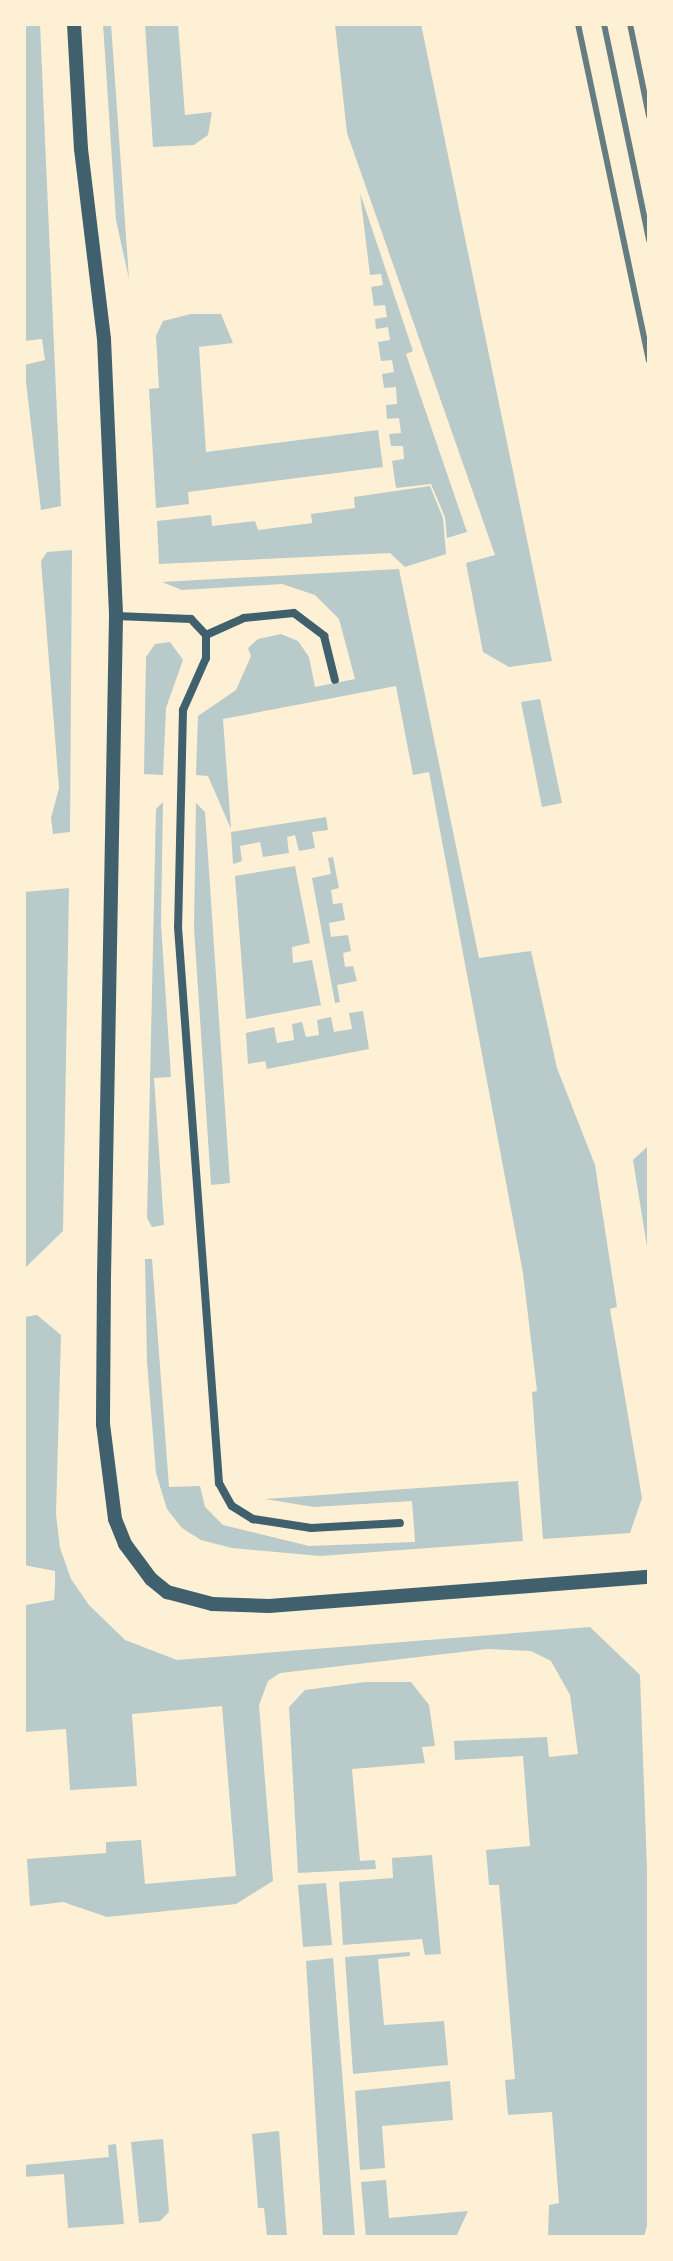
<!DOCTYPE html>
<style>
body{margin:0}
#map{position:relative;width:673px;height:2261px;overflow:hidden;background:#fdf0d5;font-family:Barlow,sans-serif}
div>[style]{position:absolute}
.green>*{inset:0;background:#b9caca}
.minor>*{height:8px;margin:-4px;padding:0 4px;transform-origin:4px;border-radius:4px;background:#3f606c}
.tertiary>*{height:14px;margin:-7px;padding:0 7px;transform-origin:7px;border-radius:7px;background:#3f606c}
.rail>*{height:6px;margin:-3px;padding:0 3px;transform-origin:3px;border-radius:3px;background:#657d81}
span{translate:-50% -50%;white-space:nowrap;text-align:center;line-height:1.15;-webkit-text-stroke:8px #fdf0d5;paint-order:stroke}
.frame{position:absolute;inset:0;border:26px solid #fdf0d5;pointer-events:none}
</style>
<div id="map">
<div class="green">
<div style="clip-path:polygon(24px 24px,40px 24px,61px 506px,41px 510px,24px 365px,45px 360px,42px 339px,24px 341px)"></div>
<div style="clip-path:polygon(103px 24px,111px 24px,129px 279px,116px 220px)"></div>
<div style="clip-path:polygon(145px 24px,178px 24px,185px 115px,212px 112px,208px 135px,194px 145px,153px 147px)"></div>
<div style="clip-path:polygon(335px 24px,421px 24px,552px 661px,509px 667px,483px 652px,466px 563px,495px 555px,347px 133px)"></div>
<div style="clip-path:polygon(360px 193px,413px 351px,406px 354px,467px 532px,447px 538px,445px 517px,431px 484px,396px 488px,392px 461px,404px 459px,403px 446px,391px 446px,389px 434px,401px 433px,399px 418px,387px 419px,386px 405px,397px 404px,396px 387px,384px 388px,382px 374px,394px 372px,392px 360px,381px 361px,378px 342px,390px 340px,388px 327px,376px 329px,375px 319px,387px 317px,385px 305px,374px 306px,371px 287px,383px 285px,381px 274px,370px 275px)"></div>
<div style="clip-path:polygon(191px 314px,221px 314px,233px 343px,199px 347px,206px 452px,378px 430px,383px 467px,188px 492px,189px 504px,156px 508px,149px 389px,159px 388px,156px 336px,163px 321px)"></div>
<div style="clip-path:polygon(430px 486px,443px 518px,446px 554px,405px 567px,390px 553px,159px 564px,157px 521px,211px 515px,212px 526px,255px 521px,258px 530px,312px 523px,311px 514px,355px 508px,354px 497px)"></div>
<div style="clip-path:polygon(72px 550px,70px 832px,53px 834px,51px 818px,59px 788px,41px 561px,47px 552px)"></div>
<div style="clip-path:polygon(399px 569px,479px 958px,531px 951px,557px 1068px,595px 1165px,617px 1307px,610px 1309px,642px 1498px,630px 1533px,543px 1539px,532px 1392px,537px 1391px,523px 1273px,429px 772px,413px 775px,396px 686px,223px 719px,231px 829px,208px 776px,196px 775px,198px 716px,236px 690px,251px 656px,248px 648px,258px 639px,281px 634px,298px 641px,309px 657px,315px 687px,355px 679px,339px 619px,315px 595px,282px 584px,182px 590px,162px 582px)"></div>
<div style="clip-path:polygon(170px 642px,183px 660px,166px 708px,163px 775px,144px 774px,146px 657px,155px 644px)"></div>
<div style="clip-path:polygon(540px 699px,562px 803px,542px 807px,521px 702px)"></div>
<div style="clip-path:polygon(163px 802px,161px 924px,171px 1077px,154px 1078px,164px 1225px,152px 1227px,147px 1218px,156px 809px)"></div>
<div style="clip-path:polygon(196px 803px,205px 812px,230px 1183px,211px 1185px,194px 928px)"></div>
<div style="clip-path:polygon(326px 817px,328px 830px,312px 832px,315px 848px,299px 851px,295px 835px,287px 837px,289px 853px,263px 857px,260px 842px,240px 846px,242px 861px,233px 864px,231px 832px)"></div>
<div style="clip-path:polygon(333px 857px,339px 888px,331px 890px,333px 904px,342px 903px,345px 920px,329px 923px,331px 937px,348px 935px,351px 951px,343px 953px,345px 967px,353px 966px,357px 981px,337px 985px,340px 1002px,335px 1003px,312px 878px,331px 874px,328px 858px)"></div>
<div style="clip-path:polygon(295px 866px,310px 943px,292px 947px,293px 963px,312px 960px,321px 1005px,246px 1019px,235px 876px)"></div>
<div style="clip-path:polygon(69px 888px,63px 1231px,26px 1267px,24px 892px)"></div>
<div style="clip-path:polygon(363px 1011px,369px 1049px,267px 1069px,265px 1061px,248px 1064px,246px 1033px,274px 1027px,277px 1043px,294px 1040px,292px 1024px,302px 1022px,306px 1037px,319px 1035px,317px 1020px,331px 1017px,334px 1032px,352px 1029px,349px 1013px)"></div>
<div style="clip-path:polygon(649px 1145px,649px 1259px,633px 1160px)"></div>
<div style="clip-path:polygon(145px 1259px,152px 1259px,169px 1487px,200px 1486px,205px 1507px,223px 1525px,309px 1546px,415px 1542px,412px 1501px,314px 1507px,265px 1499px,518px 1481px,523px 1541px,320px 1556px,232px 1548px,201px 1540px,182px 1528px,167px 1509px,156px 1473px,147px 1362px)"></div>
<div style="clip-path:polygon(37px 1315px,61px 1335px,56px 1514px,60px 1548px,71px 1579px,89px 1605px,125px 1640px,177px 1660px,590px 1627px,640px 1675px,649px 1924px,649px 2218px,644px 2237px,548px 2237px,549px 2205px,559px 2203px,552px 2112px,508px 2115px,505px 2080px,515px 2079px,499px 1885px,489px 1885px,486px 1850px,530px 1846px,523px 1756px,455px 1760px,454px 1741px,547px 1737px,549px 1757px,578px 1754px,570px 1695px,551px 1661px,531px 1651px,488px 1649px,280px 1673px,268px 1681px,259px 1705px,273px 1881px,236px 1904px,107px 1917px,63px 1902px,30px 1906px,27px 1859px,106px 1853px,106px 1842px,141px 1840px,145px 1884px,236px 1876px,222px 1706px,132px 1714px,137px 1786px,70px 1790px,66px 1729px,24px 1732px,26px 1605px,54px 1600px,55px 1586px,55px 1571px,24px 1565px,24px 1317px)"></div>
<div style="clip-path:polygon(365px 1682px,411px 1682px,429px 1705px,435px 1746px,422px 1747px,425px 1763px,352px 1769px,360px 1861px,375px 1860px,376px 1869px,298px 1873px,289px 1707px,305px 1690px)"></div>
<div style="clip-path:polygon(432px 1855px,441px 1954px,425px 1955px,422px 1939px,343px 1945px,339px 1882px,393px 1878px,392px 1858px)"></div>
<div style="clip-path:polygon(326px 1883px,332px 1945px,303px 1947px,298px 1885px)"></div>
<div style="clip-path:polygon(410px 1952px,410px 1956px,378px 1959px,384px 2025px,444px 2021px,448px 2065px,353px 2074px,345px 1957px)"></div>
<div style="clip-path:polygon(333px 1958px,355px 2237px,323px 2237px,306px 1961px)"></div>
<div style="clip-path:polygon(450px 2081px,453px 2120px,382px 2126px,385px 2168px,360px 2170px,355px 2091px)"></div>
<div style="clip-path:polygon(279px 2131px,287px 2237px,260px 2237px,267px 2236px,264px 2208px,258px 2208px,252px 2134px)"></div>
<div style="clip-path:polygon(163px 2139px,169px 2212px,160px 2221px,139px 2223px,131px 2142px)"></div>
<div style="clip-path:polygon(116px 2144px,124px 2224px,68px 2228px,64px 2174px,24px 2177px,24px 2165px,109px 2157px,108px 2145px)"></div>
<div style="clip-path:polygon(386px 2180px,389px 2218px,468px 2211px,456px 2237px,366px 2237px,361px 2182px)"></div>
</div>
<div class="minor">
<div style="left:116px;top:616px;width:75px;rotate:2.3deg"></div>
<div style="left:191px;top:619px;width:22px;rotate:47deg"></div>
<div style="left:206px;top:635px;width:23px;rotate:90deg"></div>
<div style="left:206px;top:658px;width:57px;rotate:113.9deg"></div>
<div style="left:183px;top:710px;width:217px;rotate:91.3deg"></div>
<div style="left:178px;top:927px;width:558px;rotate:85.78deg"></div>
<div style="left:219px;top:1483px;width:26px;rotate:61deg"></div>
<div style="left:232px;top:1506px;width:25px;rotate:32deg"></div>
<div style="left:253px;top:1519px;width:59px;rotate:8.8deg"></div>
<div style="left:311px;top:1528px;width:89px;rotate:-3.2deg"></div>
<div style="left:206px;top:635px;width:42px;rotate:-24.1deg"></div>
<div style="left:244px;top:618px;width:50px;rotate:-5.7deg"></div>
<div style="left:294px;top:613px;width:38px;rotate:37deg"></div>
<div style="left:324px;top:636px;width:45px;rotate:76deg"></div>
</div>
<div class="tertiary">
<div style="left:74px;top:24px;width:125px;rotate:86.8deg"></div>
<div style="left:81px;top:149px;width:191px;rotate:83.1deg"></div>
<div style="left:104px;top:339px;width:277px;rotate:87.5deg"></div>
<div style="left:116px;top:616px;width:659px;rotate:91.04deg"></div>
<div style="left:104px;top:1275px;width:149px;rotate:90.4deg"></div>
<div style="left:103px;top:1424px;width:96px;rotate:82.8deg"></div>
<div style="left:115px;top:1519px;width:27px;rotate:68deg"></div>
<div style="left:125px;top:1544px;width:44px;rotate:53.4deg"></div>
<div style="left:151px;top:1579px;width:21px;rotate:39deg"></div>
<div style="left:167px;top:1592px;width:47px;rotate:14.9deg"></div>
<div style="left:212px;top:1604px;width:57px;rotate:2deg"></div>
<div style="left:269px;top:1606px;width:381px;rotate:-4.4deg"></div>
</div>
<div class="rail">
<div style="left:578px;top:24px;width:344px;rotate:78.1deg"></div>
<div style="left:604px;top:24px;width:221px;rotate:78.2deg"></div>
<div style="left:630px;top:24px;width:94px;rotate:78.3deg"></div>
</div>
<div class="frame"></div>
</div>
